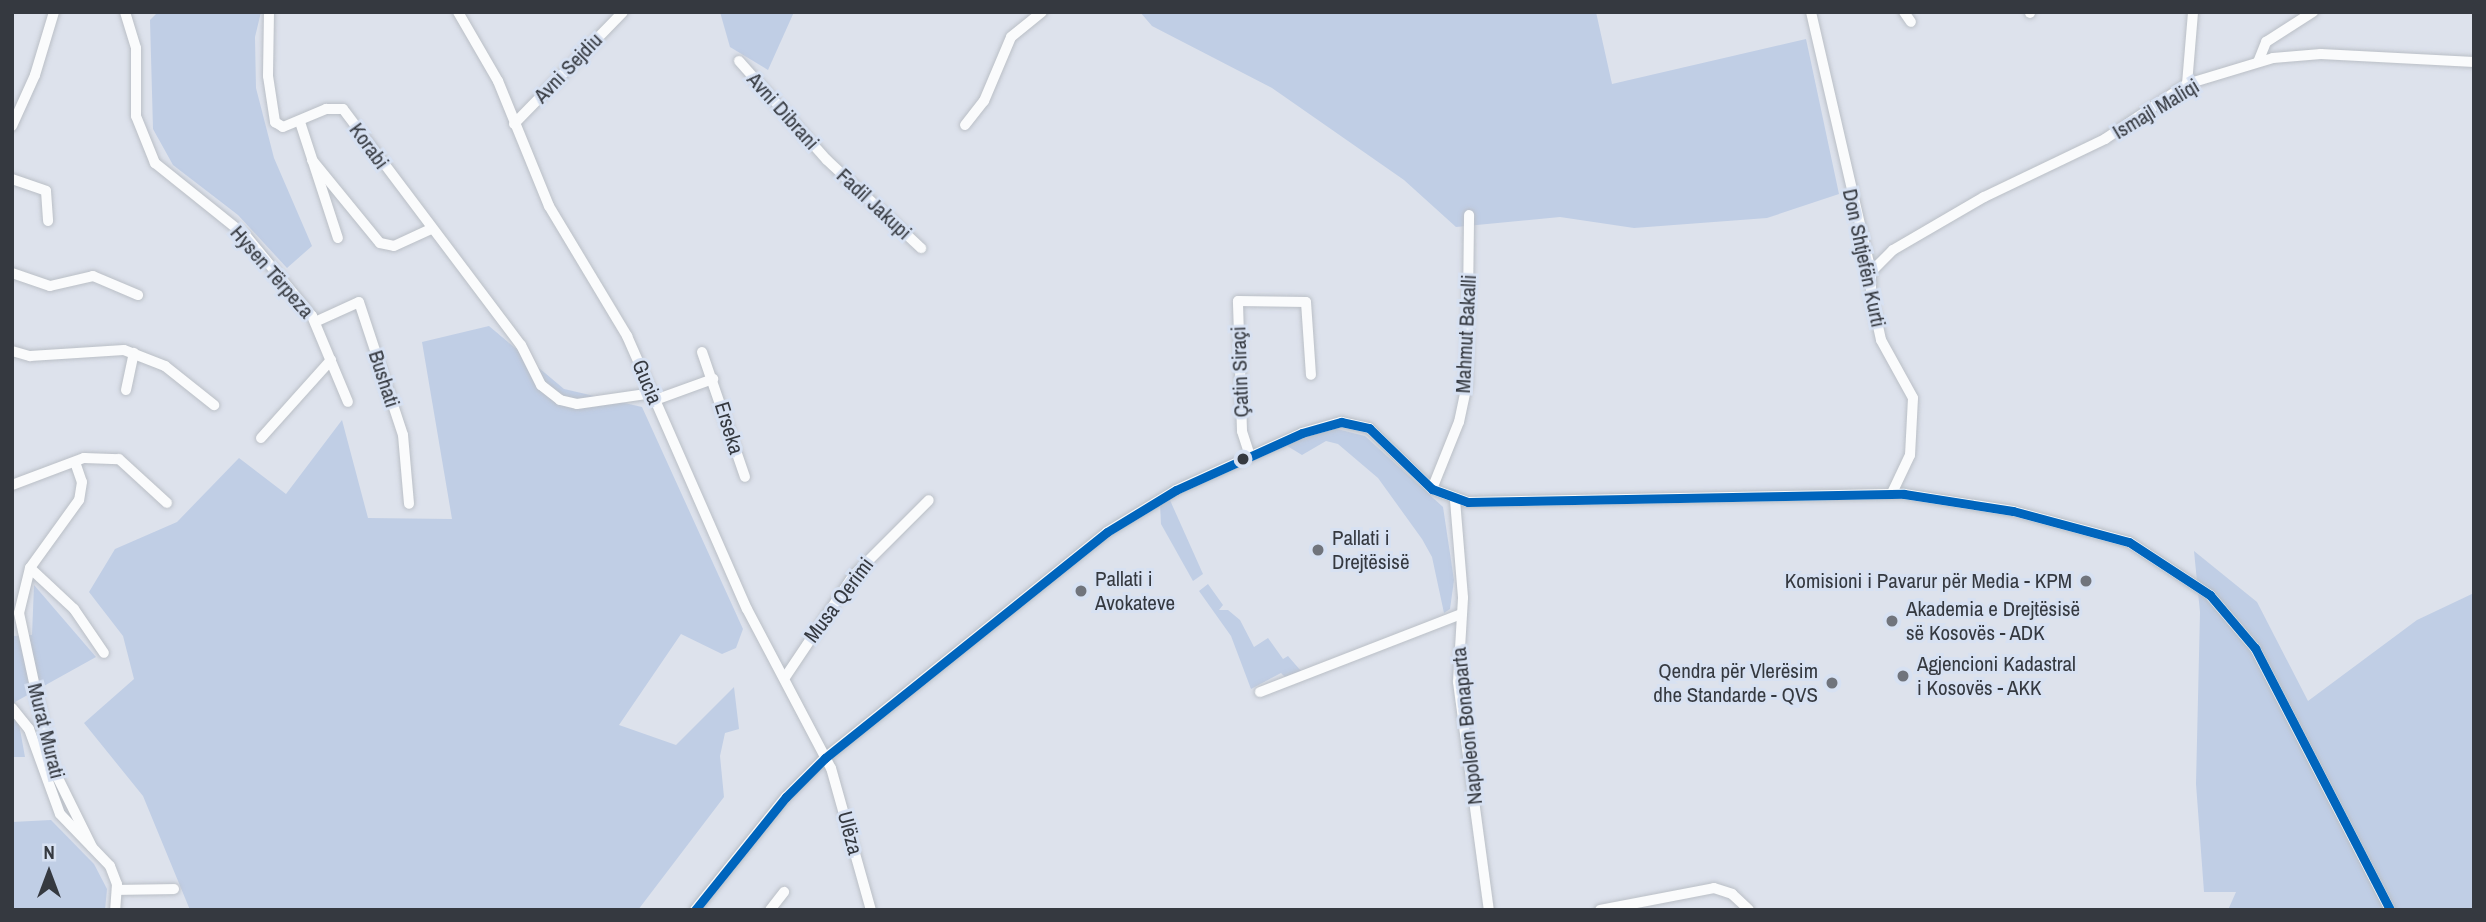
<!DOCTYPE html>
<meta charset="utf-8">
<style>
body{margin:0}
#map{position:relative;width:2486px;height:922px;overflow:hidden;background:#dde2ec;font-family:"Archivo Narrow",sans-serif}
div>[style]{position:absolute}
.green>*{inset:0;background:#c0cee5}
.roads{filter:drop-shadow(0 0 2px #babfc6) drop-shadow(0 0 2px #babfc6)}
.minor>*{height:10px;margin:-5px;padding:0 5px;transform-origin:5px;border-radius:5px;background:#fafbfc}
.bus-1>*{height:9px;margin:-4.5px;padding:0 4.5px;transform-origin:4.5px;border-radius:4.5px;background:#0065bd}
.dots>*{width:19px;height:19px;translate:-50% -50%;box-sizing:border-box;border:4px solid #d7e1f2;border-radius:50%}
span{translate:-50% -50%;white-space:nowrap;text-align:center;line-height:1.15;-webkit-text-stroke:6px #d7e1f2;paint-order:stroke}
.street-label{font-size:21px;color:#353940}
.poi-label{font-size:21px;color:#353940}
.left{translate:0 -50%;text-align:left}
.right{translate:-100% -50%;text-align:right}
.frame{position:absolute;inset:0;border:14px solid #353940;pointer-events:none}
.north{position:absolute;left:14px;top:838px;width:70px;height:70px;-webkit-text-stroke:5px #d7e1f2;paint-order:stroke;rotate:0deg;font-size:19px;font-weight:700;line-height:28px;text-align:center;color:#353940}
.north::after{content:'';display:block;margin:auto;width:24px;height:32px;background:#353940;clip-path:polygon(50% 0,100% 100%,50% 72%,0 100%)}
</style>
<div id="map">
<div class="green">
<div style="clip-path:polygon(158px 12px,261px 12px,255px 37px,256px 88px,274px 158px,312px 246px,287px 268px,238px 215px,173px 165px,153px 129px,150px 20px)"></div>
<div style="clip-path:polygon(720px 12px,794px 12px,768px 70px,730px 47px)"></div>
<div style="clip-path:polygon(1140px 12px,1596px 12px,1612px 84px,1806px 39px,1839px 194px,1767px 218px,1634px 228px,1560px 217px,1456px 227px,1404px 180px,1272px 88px,1152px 26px)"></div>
<div style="clip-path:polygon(489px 326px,564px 389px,642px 407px,743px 629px,736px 648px,722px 654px,681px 634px,619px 725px,676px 745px,734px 687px,739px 729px,725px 733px,720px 756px,724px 797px,638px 910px,190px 910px,143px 796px,84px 723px,134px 679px,123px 636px,89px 592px,115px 549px,177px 522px,239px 458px,286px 494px,342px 420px,368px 518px,452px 519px,422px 342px)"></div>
<div style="clip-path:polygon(1333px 428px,1365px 436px,1443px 507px,1454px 580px,1450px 609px,1444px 613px,1432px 557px,1422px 539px,1378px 478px,1338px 444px,1326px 441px,1302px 455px,1284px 444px)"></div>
<div style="clip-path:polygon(1169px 498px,1203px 574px,1193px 581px,1161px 524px,1160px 504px)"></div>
<div style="clip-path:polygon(2194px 551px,2257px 602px,2308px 701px,2417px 620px,2474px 593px,2474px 910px,2228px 910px,2236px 892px,2204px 892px,2196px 784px,2200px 612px)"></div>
<div style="clip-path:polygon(1208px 584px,1223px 605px,1219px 610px,1228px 610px,1240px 620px,1254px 647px,1268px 638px,1283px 659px,1288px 656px,1301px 671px,1285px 677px,1281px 673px,1251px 689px,1231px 636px,1199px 591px)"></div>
<div style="clip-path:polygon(34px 585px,96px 657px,15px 702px,25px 757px,12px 757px,12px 636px,32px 635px)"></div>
<div style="clip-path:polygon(51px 820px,94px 864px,107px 889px,105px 910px,12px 910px,12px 822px)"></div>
</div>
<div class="roads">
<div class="minor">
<div style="left:125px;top:12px;width:38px;rotate:73deg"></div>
<div style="left:136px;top:48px;width:68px;rotate:90deg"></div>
<div style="left:136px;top:116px;width:51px;rotate:68deg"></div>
<div style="left:155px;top:163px;width:117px;rotate:38.7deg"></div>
<div style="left:246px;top:236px;width:104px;rotate:50.5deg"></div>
<div style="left:312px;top:316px;width:93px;rotate:67.3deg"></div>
<div style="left:269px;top:12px;width:64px;rotate:90.9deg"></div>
<div style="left:268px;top:76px;width:47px;rotate:81.3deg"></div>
<div style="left:275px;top:122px;width:9px;rotate:32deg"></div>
<div style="left:283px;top:127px;width:47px;rotate:-22.7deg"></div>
<div style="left:326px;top:109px;width:17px"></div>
<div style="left:343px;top:109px;width:296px;rotate:53deg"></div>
<div style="left:521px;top:345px;width:45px;rotate:63.4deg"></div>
<div style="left:541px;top:385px;width:24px;rotate:38deg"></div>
<div style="left:560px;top:400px;width:17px;rotate:13deg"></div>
<div style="left:577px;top:404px;width:77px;rotate:-8.2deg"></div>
<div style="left:458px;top:12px;width:80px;rotate:59.9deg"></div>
<div style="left:498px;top:81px;width:135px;rotate:67.8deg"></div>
<div style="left:549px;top:206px;width:152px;rotate:59deg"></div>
<div style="left:627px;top:336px;width:298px;rotate:66.3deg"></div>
<div style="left:747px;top:609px;width:180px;rotate:62.2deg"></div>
<div style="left:831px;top:768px;width:148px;rotate:74.3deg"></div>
<div style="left:1811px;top:12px;width:267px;rotate:77deg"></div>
<div style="left:1871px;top:272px;width:22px;rotate:90deg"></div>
<div style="left:1871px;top:294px;width:47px;rotate:77.7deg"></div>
<div style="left:1881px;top:340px;width:66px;rotate:61.1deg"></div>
<div style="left:1913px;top:398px;width:57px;rotate:93deg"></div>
<div style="left:1910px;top:455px;width:42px;rotate:115.3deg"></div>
<div style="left:1904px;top:12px;width:12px;rotate:55deg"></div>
<div style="left:2030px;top:13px;width:1px;rotate:-90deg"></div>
<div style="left:739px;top:61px;width:132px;rotate:48.4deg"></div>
<div style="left:827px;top:160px;width:129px;rotate:43.1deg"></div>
<div style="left:2258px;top:62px;width:22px;rotate:-68deg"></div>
<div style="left:2266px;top:42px;width:56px;rotate:-32.6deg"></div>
<div style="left:2187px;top:84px;width:72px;rotate:-85.2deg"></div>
<div style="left:300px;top:122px;width:122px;rotate:71.9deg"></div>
<div style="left:514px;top:124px;width:156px;rotate:-45.8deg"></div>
<div style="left:965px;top:125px;width:31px;rotate:-52deg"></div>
<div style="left:984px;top:101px;width:69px;rotate:-67.1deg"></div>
<div style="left:1011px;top:37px;width:40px;rotate:-39deg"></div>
<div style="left:12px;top:126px;width:56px;rotate:-65.7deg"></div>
<div style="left:35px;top:75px;width:66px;rotate:-73.2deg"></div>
<div style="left:312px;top:160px;width:107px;rotate:50.7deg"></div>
<div style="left:380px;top:243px;width:14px;rotate:12deg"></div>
<div style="left:394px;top:246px;width:41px;rotate:-24.7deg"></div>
<div style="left:12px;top:179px;width:36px;rotate:19deg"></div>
<div style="left:46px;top:191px;width:30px;rotate:86deg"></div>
<div style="left:1871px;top:272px;width:31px;rotate:-45deg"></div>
<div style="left:1893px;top:250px;width:105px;rotate:-30.2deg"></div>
<div style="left:1984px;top:197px;width:134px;rotate:-25.6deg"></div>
<div style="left:2105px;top:139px;width:99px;rotate:-33.9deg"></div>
<div style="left:2187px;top:84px;width:90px;rotate:-16.8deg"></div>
<div style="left:2273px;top:58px;width:48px;rotate:-4.8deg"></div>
<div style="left:2321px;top:54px;width:153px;rotate:3deg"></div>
<div style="left:12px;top:273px;width:40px;rotate:18.9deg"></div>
<div style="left:50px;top:286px;width:44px;rotate:-13.1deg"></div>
<div style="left:93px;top:276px;width:49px;rotate:22.9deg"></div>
<div style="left:315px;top:322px;width:48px;rotate:-24.4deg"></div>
<div style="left:359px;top:302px;width:140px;rotate:71.7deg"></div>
<div style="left:403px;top:435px;width:69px;rotate:85deg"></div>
<div style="left:12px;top:351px;width:19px;rotate:16deg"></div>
<div style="left:30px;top:356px;width:94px;rotate:-3.7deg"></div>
<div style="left:124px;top:350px;width:44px;rotate:21.3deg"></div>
<div style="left:165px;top:366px;width:63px;rotate:38.5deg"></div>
<div style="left:702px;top:352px;width:132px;rotate:71deg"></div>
<div style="left:126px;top:390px;width:38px;rotate:-78deg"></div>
<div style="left:655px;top:400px;width:62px;rotate:-19.9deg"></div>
<div style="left:261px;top:438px;width:105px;rotate:-48.1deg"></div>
<div style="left:1250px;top:456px;width:26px;rotate:-108deg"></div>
<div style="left:1242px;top:431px;width:130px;rotate:-91.8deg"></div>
<div style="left:1238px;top:301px;width:68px;rotate:0.8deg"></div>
<div style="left:1306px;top:302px;width:73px;rotate:86.1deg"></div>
<div style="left:75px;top:462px;width:21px;rotate:71deg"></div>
<div style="left:82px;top:482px;width:18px;rotate:99deg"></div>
<div style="left:79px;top:500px;width:84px;rotate:125.8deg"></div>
<div style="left:30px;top:568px;width:46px;rotate:103.7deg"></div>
<div style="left:19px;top:613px;width:157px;rotate:77.8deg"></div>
<div style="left:52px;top:766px;width:90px;rotate:63.7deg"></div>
<div style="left:12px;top:485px;width:77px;rotate:-20.6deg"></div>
<div style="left:84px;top:458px;width:35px;rotate:2deg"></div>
<div style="left:119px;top:459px;width:65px;rotate:42.5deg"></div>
<div style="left:1432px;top:489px;width:72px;rotate:-68.1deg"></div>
<div style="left:1459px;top:422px;width:39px;rotate:-78deg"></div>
<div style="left:1467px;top:384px;width:169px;rotate:-89.3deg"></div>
<div style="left:1455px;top:500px;width:98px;rotate:85.3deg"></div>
<div style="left:1463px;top:598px;width:84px;rotate:93.4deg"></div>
<div style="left:1458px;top:682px;width:230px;rotate:82.3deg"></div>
<div style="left:30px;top:568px;width:60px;rotate:43deg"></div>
<div style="left:74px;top:609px;width:53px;rotate:55.7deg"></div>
<div style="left:786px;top:676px;width:120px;rotate:-56.2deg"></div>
<div style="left:853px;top:576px;width:107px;rotate:-45deg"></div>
<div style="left:1260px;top:692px;width:216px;rotate:-21.2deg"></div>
<div style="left:12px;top:708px;width:27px;rotate:51deg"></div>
<div style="left:29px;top:729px;width:90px;rotate:70deg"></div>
<div style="left:60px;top:814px;width:72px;rotate:46.1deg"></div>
<div style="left:110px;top:866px;width:19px;rotate:69deg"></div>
<div style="left:117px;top:884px;width:26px;rotate:94deg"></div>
<div style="left:117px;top:890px;width:57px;rotate:-1deg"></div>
<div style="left:695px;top:910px;width:145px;rotate:-51.2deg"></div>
<div style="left:786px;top:797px;width:55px;rotate:-45deg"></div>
<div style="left:825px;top:758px;width:361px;rotate:-38.7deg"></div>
<div style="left:1107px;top:532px;width:81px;rotate:-31.3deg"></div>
<div style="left:1176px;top:490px;width:138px;rotate:-24.3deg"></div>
<div style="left:1302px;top:433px;width:41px;rotate:-15.8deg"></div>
<div style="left:1341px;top:422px;width:29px;rotate:12deg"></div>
<div style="left:1369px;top:428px;width:88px;rotate:44.1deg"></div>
<div style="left:1432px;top:489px;width:38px;rotate:20deg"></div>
<div style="left:1468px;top:502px;width:436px;rotate:-1.1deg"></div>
<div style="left:1904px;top:494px;width:110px;rotate:8.9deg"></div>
<div style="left:2013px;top:511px;width:120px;rotate:15deg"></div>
<div style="left:2129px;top:542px;width:97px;rotate:33.2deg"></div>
<div style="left:2210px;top:595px;width:70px;rotate:49.7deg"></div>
<div style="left:2255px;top:648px;width:295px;rotate:62.7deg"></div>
<div style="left:770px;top:910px;width:23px;rotate:-52deg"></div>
<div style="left:1600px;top:910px;width:116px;rotate:-10.9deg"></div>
<div style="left:1714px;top:888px;width:19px;rotate:18deg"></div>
<div style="left:1732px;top:894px;width:23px;rotate:43deg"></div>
</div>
</div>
<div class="bus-1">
<div style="left:695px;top:910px;width:145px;rotate:-51.2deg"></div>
<div style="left:786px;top:797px;width:55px;rotate:-45deg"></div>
<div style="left:825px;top:758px;width:361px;rotate:-38.7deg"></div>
<div style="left:1107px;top:532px;width:81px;rotate:-31.3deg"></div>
<div style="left:1176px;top:490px;width:138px;rotate:-24.3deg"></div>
<div style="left:1302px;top:433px;width:41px;rotate:-15.8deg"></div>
<div style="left:1341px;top:422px;width:29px;rotate:12deg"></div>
<div style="left:1369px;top:428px;width:88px;rotate:44.1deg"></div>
<div style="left:1432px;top:489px;width:38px;rotate:20deg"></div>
<div style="left:1468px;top:502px;width:436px;rotate:-1.1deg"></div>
<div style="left:1904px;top:494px;width:110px;rotate:8.9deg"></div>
<div style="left:2013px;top:511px;width:120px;rotate:15deg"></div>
<div style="left:2129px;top:542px;width:97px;rotate:33.2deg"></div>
<div style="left:2210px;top:595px;width:70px;rotate:49.7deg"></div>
<div style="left:2255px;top:648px;width:295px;rotate:62.7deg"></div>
</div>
<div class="dots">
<div style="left:1243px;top:459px;background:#353940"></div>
<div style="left:1318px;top:550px;background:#70747c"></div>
<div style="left:2086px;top:581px;background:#70747c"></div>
<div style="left:1081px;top:591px;background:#70747c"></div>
<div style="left:1892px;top:621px;background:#70747c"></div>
<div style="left:1903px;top:676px;background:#70747c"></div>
<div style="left:1832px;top:683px;background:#70747c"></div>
</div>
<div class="street-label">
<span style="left:568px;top:68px;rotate:-46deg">Avni Sejdiu</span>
<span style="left:2156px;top:109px;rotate:-31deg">Ismajl Maliqi</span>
<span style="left:783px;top:111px;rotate:48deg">Avni Dibrani</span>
<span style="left:369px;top:146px;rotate:54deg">Korabi</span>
<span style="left:874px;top:204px;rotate:43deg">Fadil Jakupi</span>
<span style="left:1864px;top:258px;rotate:78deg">Don Shtjefën Kurti</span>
<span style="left:272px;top:272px;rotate:49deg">Hysen Tërpeza</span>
<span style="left:1466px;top:334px;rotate:-87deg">Mahmut Bakalli</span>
<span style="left:1240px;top:372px;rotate:-92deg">Çatin Siraçi</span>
<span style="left:384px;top:379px;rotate:72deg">Bushati</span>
<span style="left:647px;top:382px;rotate:67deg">Gucia</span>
<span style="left:729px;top:428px;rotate:73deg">Erseka</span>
<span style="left:839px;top:600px;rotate:-53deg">Musa Qerimi</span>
<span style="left:1467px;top:726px;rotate:-96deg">Napoleon Bonaparta</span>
<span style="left:46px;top:731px;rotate:76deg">Murat Murati</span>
<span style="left:850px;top:833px;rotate:75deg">Ulëza</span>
</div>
<div class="poi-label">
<span class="left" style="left:1332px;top:550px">Pallati i<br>Drejtësisë</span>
<span class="left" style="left:1095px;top:591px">Pallati i<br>Avokateve</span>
<span class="right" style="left:2072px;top:581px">Komisioni i Pavarur për Media - KPM</span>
<span class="left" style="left:1906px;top:621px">Akademia e Drejtësisë<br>së Kosovës - ADK</span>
<span class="left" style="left:1917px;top:676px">Agjencioni Kadastral<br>i Kosovës - AKK</span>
<span class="right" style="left:1818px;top:683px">Qendra për Vlerësim<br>dhe Standarde - QVS</span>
</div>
<div class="frame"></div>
<div class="north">N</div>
</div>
